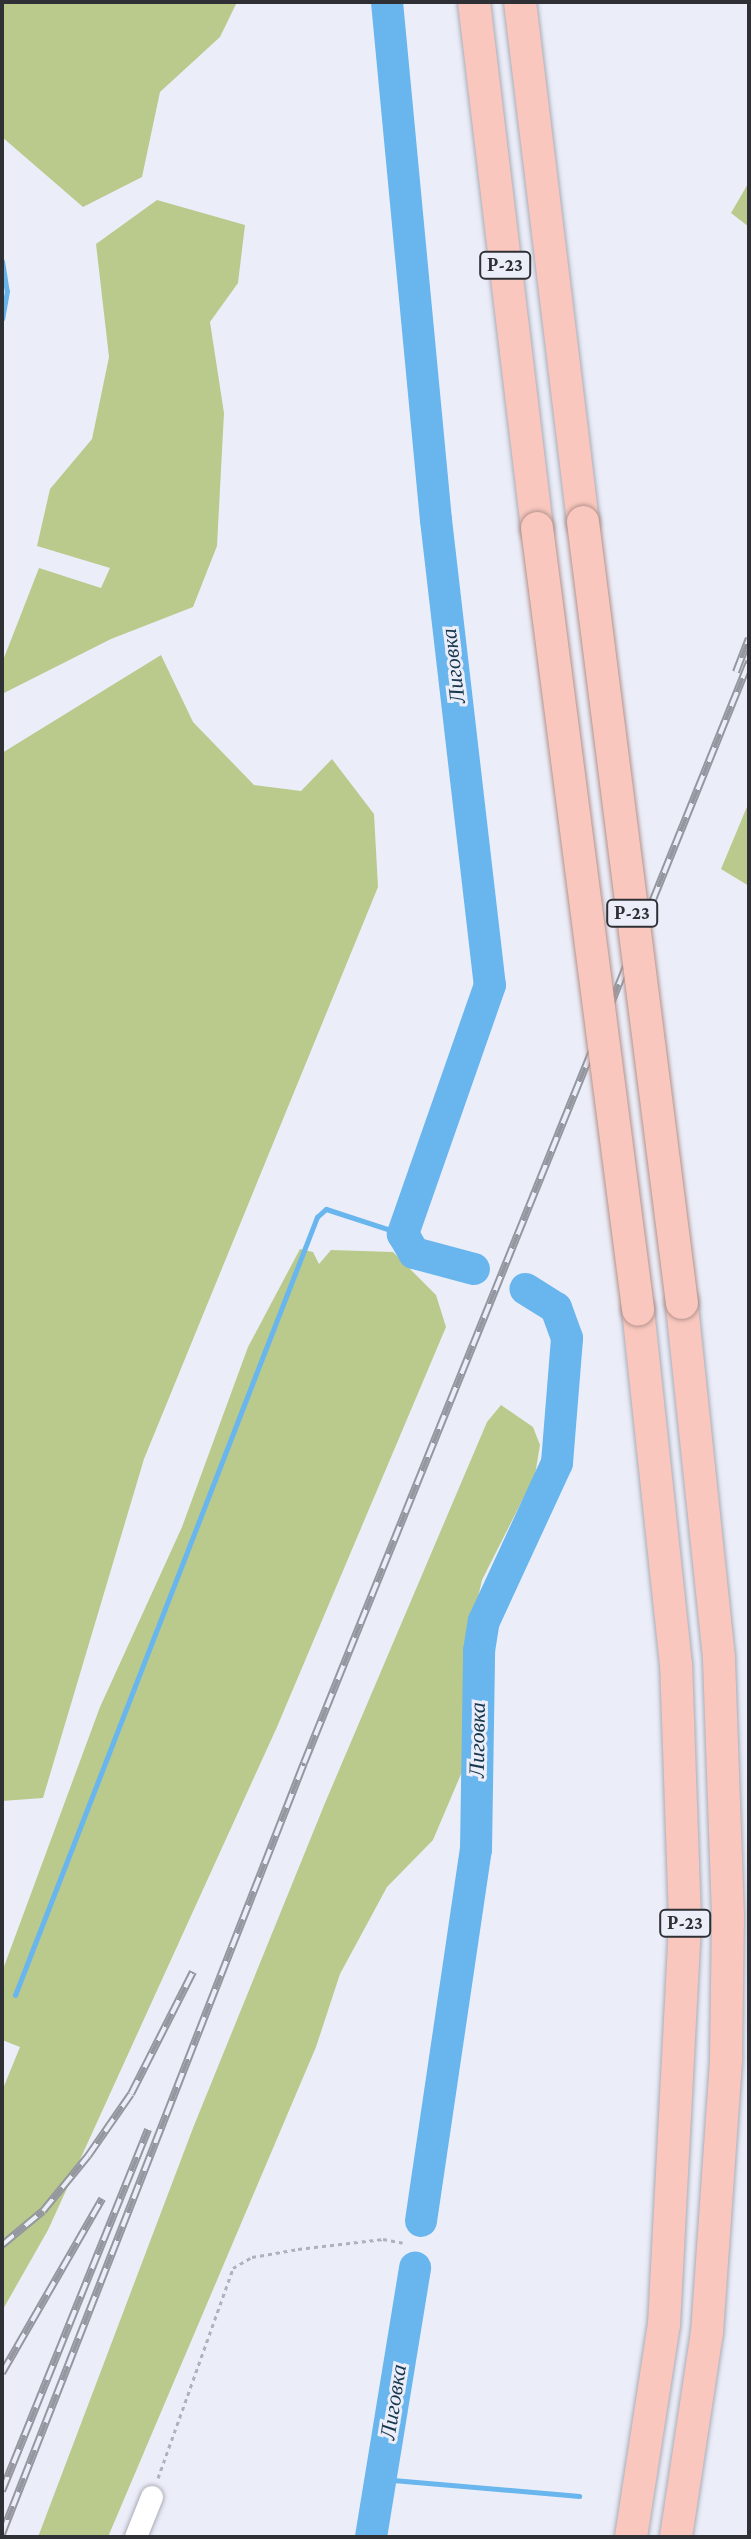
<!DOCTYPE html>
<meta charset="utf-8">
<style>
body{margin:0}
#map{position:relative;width:751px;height:2539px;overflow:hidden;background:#ebeef9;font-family:"Crimson Pro",serif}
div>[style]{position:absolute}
.green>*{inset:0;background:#baca8d}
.stream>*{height:5px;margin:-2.5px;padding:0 2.5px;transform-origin:2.5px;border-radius:2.5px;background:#69b5ee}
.river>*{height:32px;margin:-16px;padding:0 16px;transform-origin:16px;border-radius:16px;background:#69b5ee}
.path>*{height:3px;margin-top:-1.5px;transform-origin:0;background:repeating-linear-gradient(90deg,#afb2bb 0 4px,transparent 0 8px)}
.roads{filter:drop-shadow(0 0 2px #aaacb6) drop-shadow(0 0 2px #aaacb6)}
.minor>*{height:22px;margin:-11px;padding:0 11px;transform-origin:11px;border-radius:11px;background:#fff}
.highway>*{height:32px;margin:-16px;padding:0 16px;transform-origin:16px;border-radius:16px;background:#f9c7bd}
.rail>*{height:8px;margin-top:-4px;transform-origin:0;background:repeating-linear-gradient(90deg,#ebeef9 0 15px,#94979f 0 30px);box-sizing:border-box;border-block:2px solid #94979f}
.bridges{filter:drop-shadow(0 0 2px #b2928d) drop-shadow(0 0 2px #b2928d)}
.highway-bridge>*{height:32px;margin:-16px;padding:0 16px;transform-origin:16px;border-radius:16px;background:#f9c7bd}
span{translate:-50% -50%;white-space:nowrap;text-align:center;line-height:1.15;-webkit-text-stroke:6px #ebeef9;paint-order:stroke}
.shield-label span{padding:2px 6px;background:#ebeef9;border:2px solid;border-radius:6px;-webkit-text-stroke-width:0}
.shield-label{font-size:18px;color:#2f3035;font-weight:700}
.water-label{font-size:22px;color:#17374f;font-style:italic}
.frame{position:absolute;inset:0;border:4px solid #2f3035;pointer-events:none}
</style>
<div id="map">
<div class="green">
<div style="clip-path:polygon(2px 2px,237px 2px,220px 37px,160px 92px,142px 177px,83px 207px,2px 137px)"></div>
<div style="clip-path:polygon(749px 182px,749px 227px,731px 213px)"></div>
<div style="clip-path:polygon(157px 200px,245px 225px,238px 283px,210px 322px,224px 413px,217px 546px,193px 607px,111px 639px,2px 694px,2px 663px,39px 568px,101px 588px,110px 568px,37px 546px,50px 489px,92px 439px,109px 357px,96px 244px)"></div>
<div style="clip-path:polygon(161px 655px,193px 722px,254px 785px,301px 791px,332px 759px,374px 814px,378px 887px,144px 1459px,43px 1798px,2px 1801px,2px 753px)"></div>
<div style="clip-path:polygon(749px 802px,749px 886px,721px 869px)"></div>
<div style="clip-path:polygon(300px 1249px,313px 1252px,319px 1264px,331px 1250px,393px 1252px,436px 1295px,446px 1327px,277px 1727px,48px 2230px,2px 2311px,2px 2091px,20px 2047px,2px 2040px,2px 1972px,100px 1707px,182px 1527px,248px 1347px)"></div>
<div style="clip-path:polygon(501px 1405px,533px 1427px,540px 1445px,535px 1475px,482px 1580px,470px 1632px,467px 1760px,433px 1840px,387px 1887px,340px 1974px,316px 2047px,108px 2537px,38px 2537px,193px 2128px,325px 1803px,487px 1422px)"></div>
</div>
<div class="stream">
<div style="left:2px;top:261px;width:30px;rotate:81deg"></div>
<div style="left:7px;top:291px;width:28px;rotate:100deg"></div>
<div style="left:15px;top:1995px;width:835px;rotate:-68.79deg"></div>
<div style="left:317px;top:1217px;width:12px;rotate:-42deg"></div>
<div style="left:326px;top:1209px;width:81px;rotate:18deg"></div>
<div style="left:381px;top:2479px;width:199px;rotate:4.9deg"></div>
</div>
<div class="river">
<div style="left:387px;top:2px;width:520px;rotate:84.6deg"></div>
<div style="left:436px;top:520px;width:468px;rotate:83.4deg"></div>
<div style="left:490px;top:985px;width:264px;rotate:109.3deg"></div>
<div style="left:403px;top:1234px;width:22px;rotate:60deg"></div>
<div style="left:414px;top:1253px;width:62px;rotate:14.9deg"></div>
<div style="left:421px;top:2221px;width:375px;rotate:-81.6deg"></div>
<div style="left:476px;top:1850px;width:199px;rotate:-89.1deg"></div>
<div style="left:479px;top:1651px;width:30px;rotate:-81deg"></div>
<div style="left:484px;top:1621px;width:174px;rotate:-65.2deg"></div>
<div style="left:557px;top:1463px;width:125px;rotate:-85.4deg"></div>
<div style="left:567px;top:1338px;width:32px;rotate:-110deg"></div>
<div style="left:556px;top:1308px;width:36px;rotate:-148deg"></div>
<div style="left:371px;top:2537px;width:273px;rotate:-80.7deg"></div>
</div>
<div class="path">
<div style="left:158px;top:2478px;width:223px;rotate:-70.3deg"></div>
<div style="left:233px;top:2268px;width:22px;rotate:-30deg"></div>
<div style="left:252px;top:2257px;width:47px;rotate:-9.9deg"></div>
<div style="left:298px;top:2249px;width:86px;rotate:-6.7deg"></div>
<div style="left:383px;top:2239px;width:20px;rotate:11deg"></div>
</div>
<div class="roads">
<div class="minor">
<div style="left:136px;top:2537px;width:43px;rotate:-68.2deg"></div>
</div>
<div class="highway">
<div style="left:474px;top:2px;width:530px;rotate:83.17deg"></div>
<div style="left:520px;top:2px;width:524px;rotate:83.09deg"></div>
<div style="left:631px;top:2537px;width:215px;rotate:-81.2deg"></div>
<div style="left:664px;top:2325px;width:406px;rotate:-87deg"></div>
<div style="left:685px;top:1920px;width:255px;rotate:-92deg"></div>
<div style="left:676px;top:1665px;width:358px;rotate:-96.1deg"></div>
<div style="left:676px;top:2537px;width:206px;rotate:-81.4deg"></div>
<div style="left:707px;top:2333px;width:276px;rotate:-86deg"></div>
<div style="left:726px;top:2058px;width:141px;rotate:-89.2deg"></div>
<div style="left:728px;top:1917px;width:259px;rotate:-92deg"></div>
<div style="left:719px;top:1658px;width:357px;rotate:-96deg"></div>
</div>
</div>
<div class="rail">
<div style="left:736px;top:672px;width:36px;rotate:-69deg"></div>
<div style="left:2px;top:2245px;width:53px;rotate:-39.7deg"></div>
<div style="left:43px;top:2211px;width:71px;rotate:-50.7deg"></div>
<div style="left:88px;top:2156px;width:75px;rotate:-55.3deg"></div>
<div style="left:131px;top:2094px;width:137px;rotate:-63.1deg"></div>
<div style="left:2px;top:2373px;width:201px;rotate:-60.1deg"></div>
<div style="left:2px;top:2491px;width:390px;rotate:-68deg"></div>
<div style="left:2px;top:2534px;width:828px;rotate:-68.61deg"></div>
<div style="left:304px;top:1763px;width:1188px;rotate:-67.99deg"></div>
</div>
<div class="bridges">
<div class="highway-bridge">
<div style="left:583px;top:522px;width:787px;rotate:82.78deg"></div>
<div style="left:537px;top:528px;width:788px;rotate:82.63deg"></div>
</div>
</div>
<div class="shield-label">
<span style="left:505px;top:265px">Р-23</span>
<span style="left:632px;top:913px">Р-23</span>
<span style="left:685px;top:1923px">Р-23</span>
</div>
<div class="water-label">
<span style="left:453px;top:666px;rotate:-97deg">Лиговка</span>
<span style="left:477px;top:1740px;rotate:-89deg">Лиговка</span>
<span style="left:393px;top:2402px;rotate:-81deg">Лиговка</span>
</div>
<div class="frame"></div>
</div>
